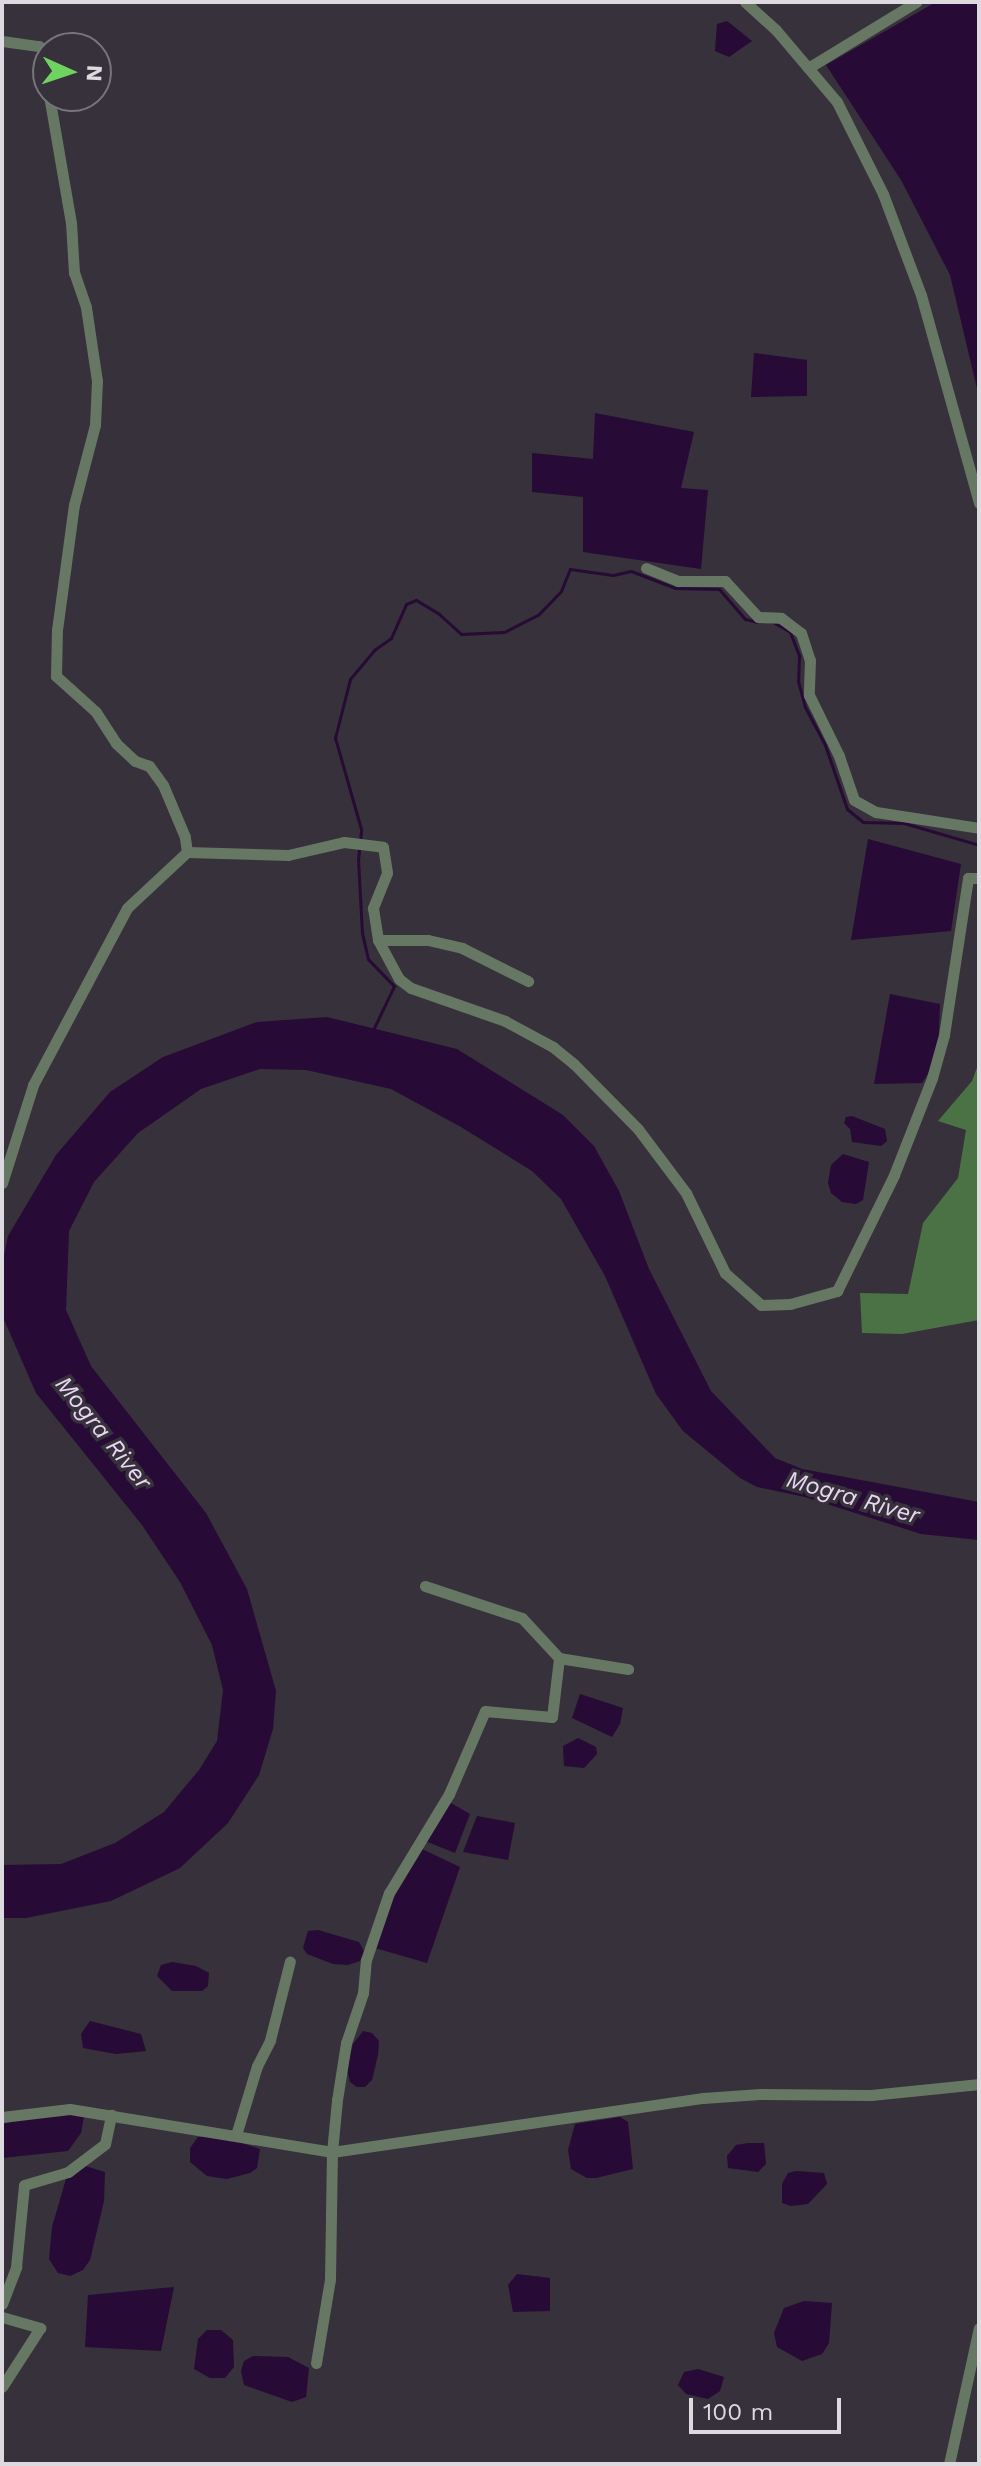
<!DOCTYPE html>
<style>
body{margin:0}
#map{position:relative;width:981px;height:2466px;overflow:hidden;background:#36313a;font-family:"Work Sans",sans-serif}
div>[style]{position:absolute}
.forest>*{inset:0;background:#4b7245}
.water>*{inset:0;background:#270a35}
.stream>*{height:3px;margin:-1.5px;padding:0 1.5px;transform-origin:1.5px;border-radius:1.5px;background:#270a35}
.minor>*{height:11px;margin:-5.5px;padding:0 5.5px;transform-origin:5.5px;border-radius:5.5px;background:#667763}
span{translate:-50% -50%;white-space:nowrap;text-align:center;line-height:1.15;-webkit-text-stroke:7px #36313a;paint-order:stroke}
.water-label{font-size:24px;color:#e9d7f5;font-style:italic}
.frame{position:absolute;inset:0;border:4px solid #dcd9df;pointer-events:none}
.north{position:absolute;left:32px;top:32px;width:80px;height:80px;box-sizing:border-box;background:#36313a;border:2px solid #78747c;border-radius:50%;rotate:93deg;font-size:22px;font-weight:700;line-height:32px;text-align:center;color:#dcd9df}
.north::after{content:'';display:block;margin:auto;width:28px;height:36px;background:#6fd35f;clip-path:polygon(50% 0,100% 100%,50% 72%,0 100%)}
.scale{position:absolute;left:689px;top:2398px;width:152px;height:36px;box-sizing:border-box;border:4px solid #dcd9df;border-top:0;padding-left:10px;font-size:24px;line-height:28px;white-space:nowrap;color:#dcd9df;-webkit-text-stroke:6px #36313a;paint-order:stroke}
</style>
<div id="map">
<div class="forest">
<div style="clip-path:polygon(979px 1062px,979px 1320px,902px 1334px,862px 1333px,860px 1293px,908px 1294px,923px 1223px,958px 1178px,966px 1130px,938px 1121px,972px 1081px)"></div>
</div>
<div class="water">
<div style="clip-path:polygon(936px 2px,979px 2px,979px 397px,950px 275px,901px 180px,826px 65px)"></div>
<div style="clip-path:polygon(727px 21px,752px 41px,729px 57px,715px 51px,717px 24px)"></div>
<div style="clip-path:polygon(754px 353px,807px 360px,807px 396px,751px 397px)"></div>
<div style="clip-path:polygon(595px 413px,694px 432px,681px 488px,708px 490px,701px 569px,583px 552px,583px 497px,532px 492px,532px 453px,593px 459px)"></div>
<div style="clip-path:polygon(868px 839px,961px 864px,951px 931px,851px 940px)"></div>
<div style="clip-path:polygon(890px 994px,940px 1004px,938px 1058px,922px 1083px,874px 1084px)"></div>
<div style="clip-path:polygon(327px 1017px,457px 1049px,563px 1115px,594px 1146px,619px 1191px,649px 1269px,711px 1391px,775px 1458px,802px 1469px,979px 1502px,979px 1540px,921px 1534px,805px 1497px,757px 1487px,740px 1478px,683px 1431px,656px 1394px,605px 1276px,561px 1199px,532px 1171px,461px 1127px,391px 1089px,306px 1070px,260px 1069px,201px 1089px,138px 1133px,94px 1182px,69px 1231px,66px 1310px,91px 1366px,206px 1513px,247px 1589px,276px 1691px,273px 1729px,259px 1775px,228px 1823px,180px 1868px,111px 1901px,26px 1918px,2px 1918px,2px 1865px,61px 1864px,115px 1843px,164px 1812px,199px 1770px,217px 1741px,223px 1690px,212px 1645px,180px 1582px,142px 1525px,36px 1393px,2px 1315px,2px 1266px,8px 1236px,56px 1155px,110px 1092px,163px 1057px,257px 1022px)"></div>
<div style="clip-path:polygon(852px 1116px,885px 1129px,887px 1141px,881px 1146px,852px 1142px,850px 1129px,844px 1123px,846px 1117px)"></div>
<div style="clip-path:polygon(843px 1154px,869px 1162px,863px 1200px,856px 1204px,842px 1202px,831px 1193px,828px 1183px,831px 1165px)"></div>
<div style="clip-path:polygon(580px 1694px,623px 1708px,620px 1724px,612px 1737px,572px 1718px)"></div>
<div style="clip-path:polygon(578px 1738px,596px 1747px,597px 1754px,584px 1768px,564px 1766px,563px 1746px)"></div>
<div style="clip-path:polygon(451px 1803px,470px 1814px,455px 1853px,425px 1841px,435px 1820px)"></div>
<div style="clip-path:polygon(477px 1816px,515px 1823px,508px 1860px,463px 1852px)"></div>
<div style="clip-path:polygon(422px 1849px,460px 1867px,427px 1963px,375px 1948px,384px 1915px,402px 1875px)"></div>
<div style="clip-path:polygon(318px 1930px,359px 1942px,365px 1953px,360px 1961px,348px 1965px,333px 1964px,307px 1954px,303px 1948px,308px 1931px)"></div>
<div style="clip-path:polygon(172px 1962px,196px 1966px,209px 1973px,208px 1986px,202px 1991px,172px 1991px,157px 1976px,161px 1965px)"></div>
<div style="clip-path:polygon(90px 2021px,141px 2034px,146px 2051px,116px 2054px,83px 2048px,81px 2034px)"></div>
<div style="clip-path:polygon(363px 2031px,372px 2033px,379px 2041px,378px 2055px,372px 2080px,365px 2087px,357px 2087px,350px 2082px,347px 2069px,353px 2044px)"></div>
<div style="clip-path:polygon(66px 2111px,84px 2117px,81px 2133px,68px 2151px,2px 2158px,2px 2124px)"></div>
<div style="clip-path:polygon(620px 2117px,628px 2122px,633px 2169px,596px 2178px,587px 2178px,571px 2169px,568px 2150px,575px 2124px)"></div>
<div style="clip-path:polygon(198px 2137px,227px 2138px,260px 2149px,257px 2168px,250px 2173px,227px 2179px,207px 2176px,190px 2162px,190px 2148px)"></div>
<div style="clip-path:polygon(748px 2143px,764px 2143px,766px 2164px,758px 2172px,728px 2168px,727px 2156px,736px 2145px)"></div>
<div style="clip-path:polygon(82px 2165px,105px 2172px,104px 2201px,90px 2260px,83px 2270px,70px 2276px,58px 2273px,49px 2259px,52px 2227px,68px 2172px)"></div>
<div style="clip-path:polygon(796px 2171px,824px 2173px,827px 2184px,808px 2204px,791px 2206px,782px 2203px,782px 2184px,788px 2173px)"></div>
<div style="clip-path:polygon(517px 2274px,550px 2278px,550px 2311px,513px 2312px,508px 2285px)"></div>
<div style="clip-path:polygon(174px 2287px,161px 2351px,85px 2347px,88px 2295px)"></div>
<div style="clip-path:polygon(804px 2301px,832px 2303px,829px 2343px,822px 2354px,802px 2361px,777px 2347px,774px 2333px,784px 2308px)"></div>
<div style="clip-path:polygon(207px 2330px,221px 2330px,233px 2340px,234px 2367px,225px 2378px,210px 2378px,194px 2369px,198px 2339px)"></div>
<div style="clip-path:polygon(253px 2356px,288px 2357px,309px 2368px,306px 2397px,292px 2402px,244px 2385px,241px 2371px,244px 2361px)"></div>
<div style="clip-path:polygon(698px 2369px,724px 2377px,720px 2391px,708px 2399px,686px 2394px,678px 2385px,684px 2372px)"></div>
</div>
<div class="stream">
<div style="left:773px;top:622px;width:20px;rotate:30deg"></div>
<div style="left:790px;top:632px;width:26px;rotate:69deg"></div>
<div style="left:799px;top:656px;width:25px;rotate:92deg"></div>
<div style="left:798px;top:681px;width:27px;rotate:75deg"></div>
<div style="left:805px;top:707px;width:43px;rotate:62.2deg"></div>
<div style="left:825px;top:745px;width:68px;rotate:71deg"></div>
<div style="left:847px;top:809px;width:21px;rotate:39deg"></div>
<div style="left:863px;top:822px;width:41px;rotate:1.4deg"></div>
<div style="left:904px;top:823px;width:78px;rotate:16.3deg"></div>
<div style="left:373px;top:1030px;width:49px;rotate:-64.5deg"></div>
<div style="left:394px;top:986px;width:37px;rotate:-134deg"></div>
<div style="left:368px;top:959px;width:27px;rotate:-103deg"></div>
<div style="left:362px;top:933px;width:73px;rotate:-93.1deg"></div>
<div style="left:358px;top:860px;width:31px;rotate:-84deg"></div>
<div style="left:361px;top:829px;width:95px;rotate:-105.9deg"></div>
<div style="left:335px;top:738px;width:61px;rotate:-75.7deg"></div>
<div style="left:350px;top:679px;width:38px;rotate:-50deg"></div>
<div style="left:374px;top:650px;width:21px;rotate:-35deg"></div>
<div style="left:391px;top:638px;width:37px;rotate:-66deg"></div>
<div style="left:406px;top:604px;width:11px;rotate:-22deg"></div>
<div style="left:416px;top:600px;width:27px;rotate:31deg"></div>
<div style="left:439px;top:614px;width:30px;rotate:42deg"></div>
<div style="left:461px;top:634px;width:43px;rotate:-2.7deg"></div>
<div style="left:504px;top:632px;width:38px;rotate:-27deg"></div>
<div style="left:538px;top:615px;width:33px;rotate:-46deg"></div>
<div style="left:561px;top:591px;width:24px;rotate:-68deg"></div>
<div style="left:570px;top:569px;width:43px;rotate:7.9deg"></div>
<div style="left:613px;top:575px;width:18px;rotate:-13deg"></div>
<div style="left:631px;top:571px;width:47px;rotate:21.1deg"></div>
<div style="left:675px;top:588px;width:44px;rotate:1.3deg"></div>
<div style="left:719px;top:589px;width:40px;rotate:49deg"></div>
<div style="left:745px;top:619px;width:12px;rotate:14deg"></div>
</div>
<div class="minor">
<div style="left:745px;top:2px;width:42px;rotate:42.1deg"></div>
<div style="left:776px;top:30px;width:94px;rotate:49.7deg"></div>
<div style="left:837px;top:102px;width:103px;rotate:63.4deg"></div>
<div style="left:883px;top:194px;width:108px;rotate:69.4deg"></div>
<div style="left:921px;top:295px;width:216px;rotate:74.4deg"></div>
<div style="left:2px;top:41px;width:37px;rotate:8deg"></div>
<div style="left:39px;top:46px;width:9px;rotate:41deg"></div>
<div style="left:46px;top:52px;width:30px;rotate:86deg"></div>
<div style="left:808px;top:68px;width:127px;rotate:-31.4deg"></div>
<div style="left:646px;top:568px;width:35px;rotate:22deg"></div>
<div style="left:678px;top:581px;width:47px"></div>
<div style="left:725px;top:581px;width:49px;rotate:47.5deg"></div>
<div style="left:758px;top:617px;width:23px;rotate:2deg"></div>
<div style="left:781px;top:618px;width:25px;rotate:37deg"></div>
<div style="left:801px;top:633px;width:28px;rotate:72deg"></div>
<div style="left:810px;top:660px;width:35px;rotate:92deg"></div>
<div style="left:809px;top:695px;width:68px;rotate:63.8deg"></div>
<div style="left:839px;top:756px;width:46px;rotate:71.2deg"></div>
<div style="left:854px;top:800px;width:25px;rotate:29deg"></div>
<div style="left:876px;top:812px;width:104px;rotate:8.8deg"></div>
<div style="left:187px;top:852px;width:101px;rotate:1.7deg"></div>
<div style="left:288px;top:855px;width:57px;rotate:-13.1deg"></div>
<div style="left:344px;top:842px;width:39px;rotate:7deg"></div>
<div style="left:383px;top:847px;width:26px;rotate:81deg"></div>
<div style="left:387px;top:873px;width:38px;rotate:112deg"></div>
<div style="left:373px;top:908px;width:32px;rotate:81deg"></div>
<div style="left:378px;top:940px;width:50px"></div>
<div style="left:428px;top:940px;width:35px;rotate:13deg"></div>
<div style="left:462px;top:948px;width:74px;rotate:26.6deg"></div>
<div style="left:378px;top:940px;width:44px;rotate:61.7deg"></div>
<div style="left:399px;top:979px;width:15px;rotate:37deg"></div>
<div style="left:411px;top:988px;width:100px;rotate:19.3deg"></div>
<div style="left:505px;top:1021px;width:55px;rotate:28.4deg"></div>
<div style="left:553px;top:1047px;width:27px;rotate:39deg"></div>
<div style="left:574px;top:1064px;width:91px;rotate:45.4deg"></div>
<div style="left:638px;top:1129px;width:80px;rotate:53.1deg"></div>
<div style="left:686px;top:1193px;width:89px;rotate:64deg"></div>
<div style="left:725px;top:1273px;width:48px;rotate:41.6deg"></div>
<div style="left:761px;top:1305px;width:29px;rotate:-2deg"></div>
<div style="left:790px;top:1304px;width:49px;rotate:-15.5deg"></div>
<div style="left:837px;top:1291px;width:129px;rotate:-63.8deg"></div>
<div style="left:894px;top:1175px;width:104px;rotate:-68.6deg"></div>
<div style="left:932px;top:1078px;width:45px;rotate:-74.4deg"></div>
<div style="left:944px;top:1035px;width:159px;rotate:-81.3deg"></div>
<div style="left:968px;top:878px;width:11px"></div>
<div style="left:2px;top:1183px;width:103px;rotate:-72.4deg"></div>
<div style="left:33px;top:1085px;width:200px;rotate:-62deg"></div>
<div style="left:127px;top:908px;width:82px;rotate:-43deg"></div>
<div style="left:187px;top:852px;width:15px;rotate:-98deg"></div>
<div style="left:185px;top:837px;width:56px;rotate:-112.9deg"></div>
<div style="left:163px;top:785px;width:24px;rotate:-126deg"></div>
<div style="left:149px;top:766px;width:15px;rotate:-160deg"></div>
<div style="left:135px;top:761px;width:26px;rotate:-137deg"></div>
<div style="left:116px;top:743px;width:37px;rotate:-123deg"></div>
<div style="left:96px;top:712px;width:54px;rotate:-138deg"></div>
<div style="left:56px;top:676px;width:46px;rotate:-88.8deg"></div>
<div style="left:57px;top:630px;width:126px;rotate:-82.3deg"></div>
<div style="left:74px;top:505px;width:83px;rotate:-75.3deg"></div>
<div style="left:95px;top:425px;width:44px;rotate:-87.4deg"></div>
<div style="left:97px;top:381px;width:75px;rotate:-98.5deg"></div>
<div style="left:86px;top:307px;width:36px;rotate:-109deg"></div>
<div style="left:74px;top:273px;width:50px;rotate:-93.4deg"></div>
<div style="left:71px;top:223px;width:129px;rotate:-99.8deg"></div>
<div style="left:425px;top:1586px;width:102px;rotate:18.3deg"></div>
<div style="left:522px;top:1618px;width:54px;rotate:47.2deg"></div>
<div style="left:2px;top:2117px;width:68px;rotate:-6.7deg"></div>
<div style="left:70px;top:2109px;width:266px;rotate:9.3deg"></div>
<div style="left:332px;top:2152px;width:375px;rotate:-8.3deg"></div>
<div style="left:703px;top:2098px;width:57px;rotate:-4deg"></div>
<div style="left:760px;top:2094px;width:111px;rotate:0.5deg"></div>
<div style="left:871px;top:2095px;width:109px;rotate:-5.8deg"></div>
<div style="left:236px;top:2135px;width:72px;rotate:-73.1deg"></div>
<div style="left:257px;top:2066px;width:29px;rotate:-63deg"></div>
<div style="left:270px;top:2040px;width:81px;rotate:-75.8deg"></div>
<div style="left:2px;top:2304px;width:40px;rotate:-69deg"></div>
<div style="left:16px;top:2267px;width:82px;rotate:-84.4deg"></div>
<div style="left:24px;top:2185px;width:46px;rotate:-16.5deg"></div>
<div style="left:68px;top:2172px;width:46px;rotate:-37.1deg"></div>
<div style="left:105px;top:2144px;width:30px;rotate:-78deg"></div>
<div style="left:2px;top:2317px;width:40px;rotate:16deg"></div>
<div style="left:40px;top:2328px;width:70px;rotate:122.8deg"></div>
<div style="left:316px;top:2363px;width:85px;rotate:-80.5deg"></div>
<div style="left:330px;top:2279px;width:127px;rotate:-89.1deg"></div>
<div style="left:332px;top:2152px;width:52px;rotate:-84.5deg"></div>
<div style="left:337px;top:2100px;width:58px;rotate:-81deg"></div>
<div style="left:346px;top:2043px;width:53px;rotate:-71.2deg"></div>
<div style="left:363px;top:1993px;width:33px;rotate:-85deg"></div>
<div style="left:366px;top:1960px;width:71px;rotate:-71.1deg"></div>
<div style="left:389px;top:1893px;width:116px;rotate:-58.8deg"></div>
<div style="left:449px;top:1794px;width:90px;rotate:-66.6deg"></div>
<div style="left:485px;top:1711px;width:67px;rotate:5.1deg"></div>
<div style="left:552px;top:1717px;width:59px;rotate:-83.2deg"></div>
<div style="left:559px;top:1658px;width:70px;rotate:9.1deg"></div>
<div style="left:949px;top:2464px;width:139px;rotate:-77.6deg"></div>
</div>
<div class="water-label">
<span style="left:103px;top:1433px;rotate:51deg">Mogra River</span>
<span style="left:853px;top:1498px;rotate:16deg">Mogra River</span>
</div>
<div class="frame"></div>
<div class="north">N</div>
<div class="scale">100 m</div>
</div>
